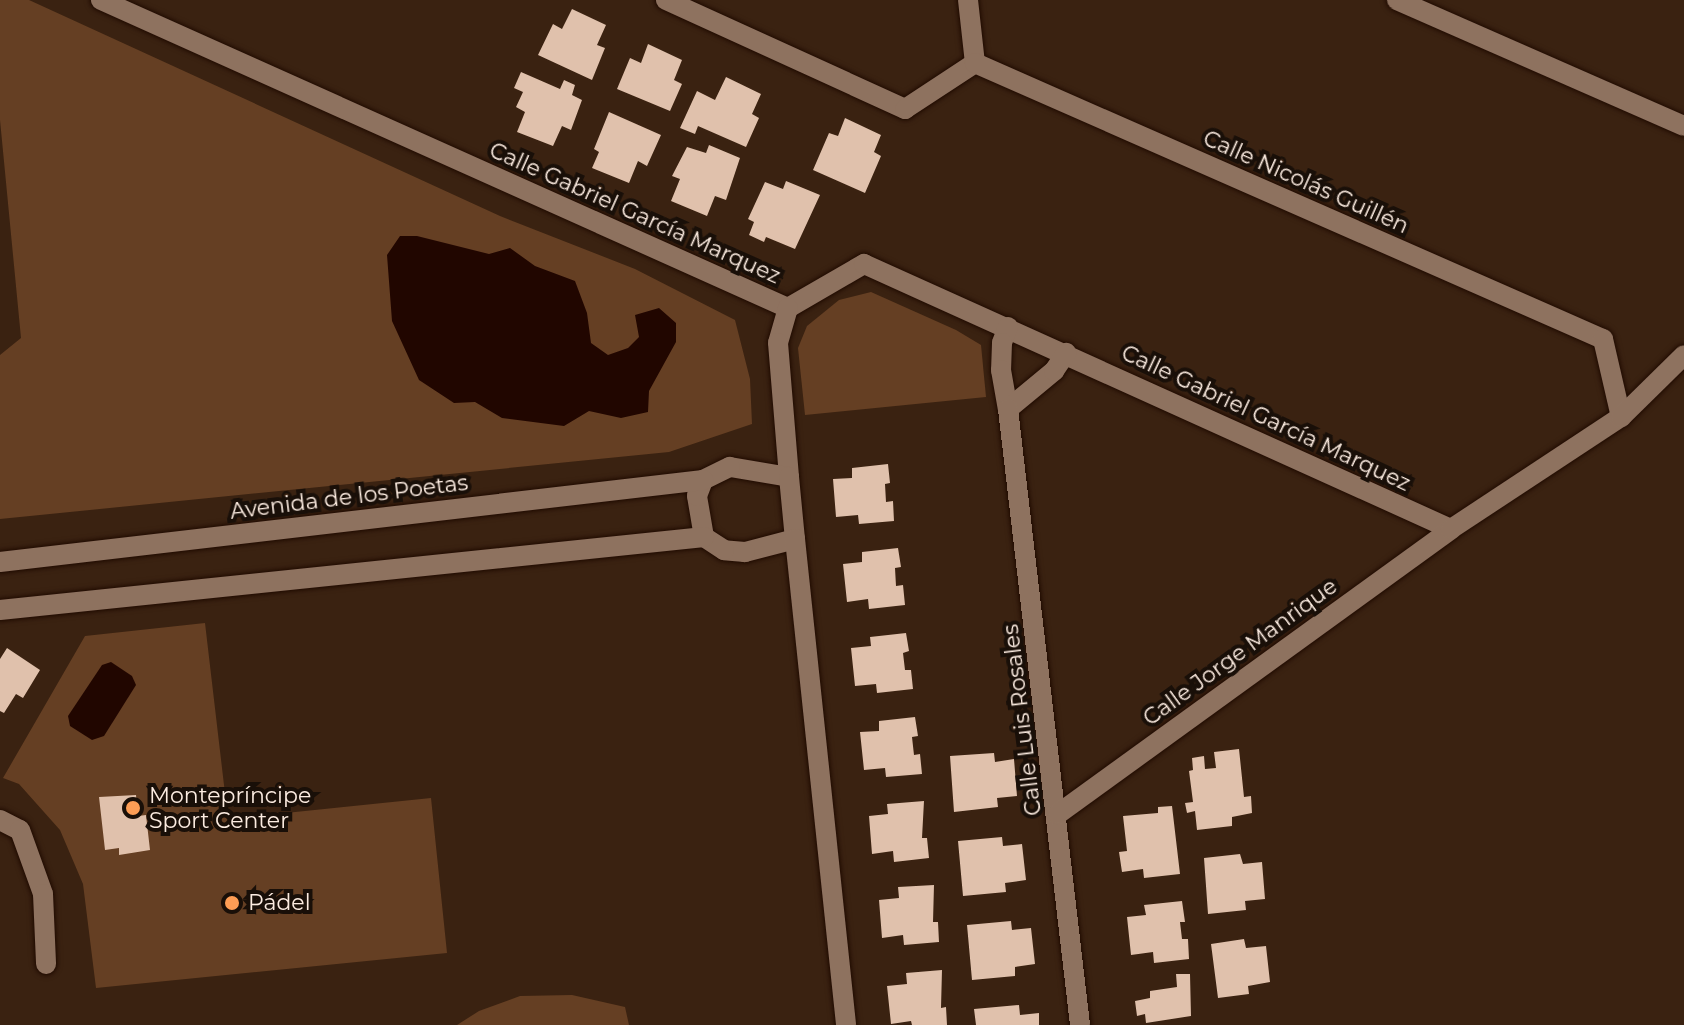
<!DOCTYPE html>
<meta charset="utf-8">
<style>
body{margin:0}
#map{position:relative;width:1684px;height:1025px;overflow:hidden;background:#3a2211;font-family:Montserrat,sans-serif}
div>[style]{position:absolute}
.green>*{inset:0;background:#653f23}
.water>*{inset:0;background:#210600}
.building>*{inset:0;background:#e0c1ac}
.roads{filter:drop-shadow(0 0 2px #200b00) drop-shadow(0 0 2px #200b00)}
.minor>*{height:20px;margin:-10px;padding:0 10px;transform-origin:10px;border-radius:10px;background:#8e725f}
.dots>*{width:22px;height:22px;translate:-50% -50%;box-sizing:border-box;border:4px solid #190f08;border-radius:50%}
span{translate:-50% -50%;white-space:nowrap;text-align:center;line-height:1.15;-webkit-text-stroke:8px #190f08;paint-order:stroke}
.street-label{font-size:22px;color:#fcece1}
.poi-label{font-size:22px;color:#fcece1}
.left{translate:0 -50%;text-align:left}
</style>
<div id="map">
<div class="green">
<div style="clip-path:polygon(0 0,29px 0,500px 216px,635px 269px,735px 320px,750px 379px,752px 424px,669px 452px,0 519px,0 355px,21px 338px,0 120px)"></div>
<div style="clip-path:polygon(871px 292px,956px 330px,981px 345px,986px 397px,805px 415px,798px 348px,807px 326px,839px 300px)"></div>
<div style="clip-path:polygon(205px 623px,228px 819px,431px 798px,447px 953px,96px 988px,83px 884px,60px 830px,19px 784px,3px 778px,85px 636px)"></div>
<div style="clip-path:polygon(572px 995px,625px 1007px,629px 1025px,457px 1025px,479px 1011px,520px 996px)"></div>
</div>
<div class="water">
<div style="clip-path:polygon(400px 236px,417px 236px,489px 254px,510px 248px,535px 266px,575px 281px,587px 313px,591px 343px,608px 355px,628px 348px,639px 337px,635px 315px,659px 308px,676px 323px,676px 342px,649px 391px,648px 412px,621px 418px,589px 411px,564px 426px,502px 418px,475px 402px,454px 403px,419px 380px,392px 321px,387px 255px)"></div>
<div style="clip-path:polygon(111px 662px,132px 676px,136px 685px,104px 736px,92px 740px,70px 726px,68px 716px,102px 665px)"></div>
</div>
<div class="building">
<div style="clip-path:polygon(572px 9px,606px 25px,597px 45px,605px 48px,592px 80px,538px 55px,553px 24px,562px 29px)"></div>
<div style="clip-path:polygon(648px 44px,682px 60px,674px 80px,682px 84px,670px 111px,617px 89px,630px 58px,641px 63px)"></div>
<div style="clip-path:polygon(521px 72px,560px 89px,564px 80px,575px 85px,572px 95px,582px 100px,571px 130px,562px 126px,553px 146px,517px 132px,525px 112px,516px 107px,523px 92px,514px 88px)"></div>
<div style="clip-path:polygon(726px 77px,761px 94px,752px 114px,759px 118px,746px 147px,698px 126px,695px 134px,680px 128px,697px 91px,715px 100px)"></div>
<div style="clip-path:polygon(609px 112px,661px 135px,647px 166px,638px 161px,629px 183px,592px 168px,599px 152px,594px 149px)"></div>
<div style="clip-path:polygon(845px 118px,881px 135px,874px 152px,881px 156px,865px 193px,813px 170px,829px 133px,838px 136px)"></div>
<div style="clip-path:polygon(709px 145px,740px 158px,726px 200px,715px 196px,707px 216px,671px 201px,680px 179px,672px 176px,687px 147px,706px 153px)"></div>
<div style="clip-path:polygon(786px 181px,820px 195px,795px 249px,766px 237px,764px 242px,749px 235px,754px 222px,748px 219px,765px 182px,783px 189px)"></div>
<div style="clip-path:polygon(888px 464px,890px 483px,885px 484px,886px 502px,893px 501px,894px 521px,859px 524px,858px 515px,836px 517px,833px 479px,852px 478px,852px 468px)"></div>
<div style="clip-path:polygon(898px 548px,901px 567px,895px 568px,896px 586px,903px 585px,905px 605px,869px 609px,868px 599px,847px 602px,843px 564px,862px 562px,862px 552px)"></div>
<div style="clip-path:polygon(906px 633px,909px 651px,903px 653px,905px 670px,911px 670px,913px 689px,877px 693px,876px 684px,855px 686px,851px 648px,871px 646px,870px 637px)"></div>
<div style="clip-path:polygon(7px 648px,40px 670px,23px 698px,16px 694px,4px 713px,0 711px,0 659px)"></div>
<div style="clip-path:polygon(915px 717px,918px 736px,912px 737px,914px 755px,920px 754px,922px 774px,886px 777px,885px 768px,864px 770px,860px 732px,879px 731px,879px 721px)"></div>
<div style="clip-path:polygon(1239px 749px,1244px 797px,1251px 796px,1252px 813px,1232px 817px,1232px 826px,1197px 830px,1195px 811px,1187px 813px,1185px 803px,1193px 802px,1189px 771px,1193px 770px,1192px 758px,1204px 756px,1205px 769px,1216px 768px,1214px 752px)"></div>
<div style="clip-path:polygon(994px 753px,995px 762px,1014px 759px,1017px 796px,997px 798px,998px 807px,954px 812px,950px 756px)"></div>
<div style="clip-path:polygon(136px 795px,138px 816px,146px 815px,150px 850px,119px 855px,119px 848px,105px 850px,99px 797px)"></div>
<div style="clip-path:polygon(924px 801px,922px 838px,927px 838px,929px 858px,894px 862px,893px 851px,872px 854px,869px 816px,888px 814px,887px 804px)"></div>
<div style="clip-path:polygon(1172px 806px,1180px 874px,1144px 878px,1143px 869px,1122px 872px,1119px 852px,1127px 851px,1123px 816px,1158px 813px,1158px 807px)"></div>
<div style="clip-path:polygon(1002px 837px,1003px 846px,1022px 844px,1026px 880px,1005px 883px,1006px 892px,963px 896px,958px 841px)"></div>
<div style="clip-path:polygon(1240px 854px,1243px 864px,1262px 862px,1265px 899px,1245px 901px,1246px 910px,1208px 914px,1204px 858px)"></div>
<div style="clip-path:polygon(934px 885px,933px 922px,938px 922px,939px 942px,904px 945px,903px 935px,882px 938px,879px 900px,899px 898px,898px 887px)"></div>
<div style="clip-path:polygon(1182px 901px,1185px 922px,1180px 922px,1182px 939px,1188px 939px,1189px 959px,1154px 963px,1153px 952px,1131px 955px,1127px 917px,1146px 915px,1144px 905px)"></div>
<div style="clip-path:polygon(1011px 921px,1012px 930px,1031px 928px,1035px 964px,1015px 967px,1015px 976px,972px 980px,967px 925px)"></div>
<div style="clip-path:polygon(1244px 939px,1246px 948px,1266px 946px,1270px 982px,1248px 986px,1249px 994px,1218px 998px,1211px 944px)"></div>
<div style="clip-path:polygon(942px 970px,941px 1008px,946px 1007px,947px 1025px,912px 1025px,911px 1021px,891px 1024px,887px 986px,907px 984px,906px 973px)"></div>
<div style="clip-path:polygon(1176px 974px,1190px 974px,1191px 1016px,1146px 1023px,1145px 1014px,1137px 1016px,1135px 1001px,1150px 998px,1150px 991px,1177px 987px)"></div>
<div style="clip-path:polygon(1019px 1005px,1020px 1015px,1039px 1013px,1039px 1025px,976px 1025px,974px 1009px)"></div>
</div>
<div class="roads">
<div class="minor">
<div style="left:101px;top:0;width:753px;rotate:24.15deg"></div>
<div style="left:666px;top:0;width:263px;rotate:24.5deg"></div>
<div style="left:905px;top:109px;width:84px;rotate:-33.3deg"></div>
<div style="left:968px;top:0;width:63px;rotate:83.7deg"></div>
<div style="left:1397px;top:0;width:313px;rotate:23.7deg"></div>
<div style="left:975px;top:63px;width:686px;rotate:23.73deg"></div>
<div style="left:1603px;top:339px;width:80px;rotate:77deg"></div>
<div style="left:788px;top:308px;width:88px;rotate:-30.1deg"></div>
<div style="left:864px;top:264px;width:644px;rotate:24.3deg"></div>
<div style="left:788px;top:308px;width:36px;rotate:106deg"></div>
<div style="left:778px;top:343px;width:134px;rotate:85.3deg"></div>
<div style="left:1008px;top:327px;width:17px;rotate:111deg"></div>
<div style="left:1002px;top:343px;width:27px;rotate:92deg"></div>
<div style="left:1001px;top:370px;width:40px;rotate:80deg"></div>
<div style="left:1008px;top:409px;width:60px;rotate:-39.6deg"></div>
<div style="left:1054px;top:371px;width:22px;rotate:-56deg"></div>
<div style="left:1008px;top:409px;width:620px;rotate:83.33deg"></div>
<div style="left:730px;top:467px;width:60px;rotate:9.6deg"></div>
<div style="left:789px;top:477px;width:62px;rotate:84.5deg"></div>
<div style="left:795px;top:539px;width:52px;rotate:165.4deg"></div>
<div style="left:745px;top:552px;width:21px;rotate:-175deg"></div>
<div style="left:724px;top:550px;width:24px;rotate:-147deg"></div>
<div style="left:704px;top:537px;width:42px;rotate:-99.7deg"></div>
<div style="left:697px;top:496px;width:17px;rotate:-69deg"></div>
<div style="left:703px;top:480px;width:30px;rotate:-26deg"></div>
<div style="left:795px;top:539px;width:489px;rotate:84deg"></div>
<div style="left:0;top:562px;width:708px;rotate:-6.65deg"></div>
<div style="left:0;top:610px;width:708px;rotate:-5.92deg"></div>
<div style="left:1058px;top:814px;width:485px;rotate:-35.9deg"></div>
<div style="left:1451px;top:529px;width:204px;rotate:-33.4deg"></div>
<div style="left:1621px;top:417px;width:88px;rotate:-44.5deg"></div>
<div style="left:0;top:820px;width:22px;rotate:27deg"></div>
<div style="left:20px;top:830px;width:68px;rotate:70.2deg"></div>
<div style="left:43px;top:894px;width:70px;rotate:87.5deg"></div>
</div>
</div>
<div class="dots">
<div style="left:133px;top:808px;background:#fd9d55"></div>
<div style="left:232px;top:903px;background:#fd9d55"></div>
</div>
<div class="street-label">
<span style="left:1306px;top:182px;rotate:24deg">Calle Nicolás Guillén</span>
<span style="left:635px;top:213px;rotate:24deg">Calle Gabriel García Marquez</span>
<span style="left:1266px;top:418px;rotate:25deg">Calle Gabriel García Marquez</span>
<span style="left:349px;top:497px;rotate:-7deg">Avenida de los Poetas</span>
<span style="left:1240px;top:652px;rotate:-36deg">Calle Jorge Manrique</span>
<span style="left:1022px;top:720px;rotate:-97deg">Calle Luis Rosales</span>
</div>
<div class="poi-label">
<span class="left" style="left:149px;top:808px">Montepríncipe<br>Sport Center</span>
<span class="left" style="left:248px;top:903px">Pádel</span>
</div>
</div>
